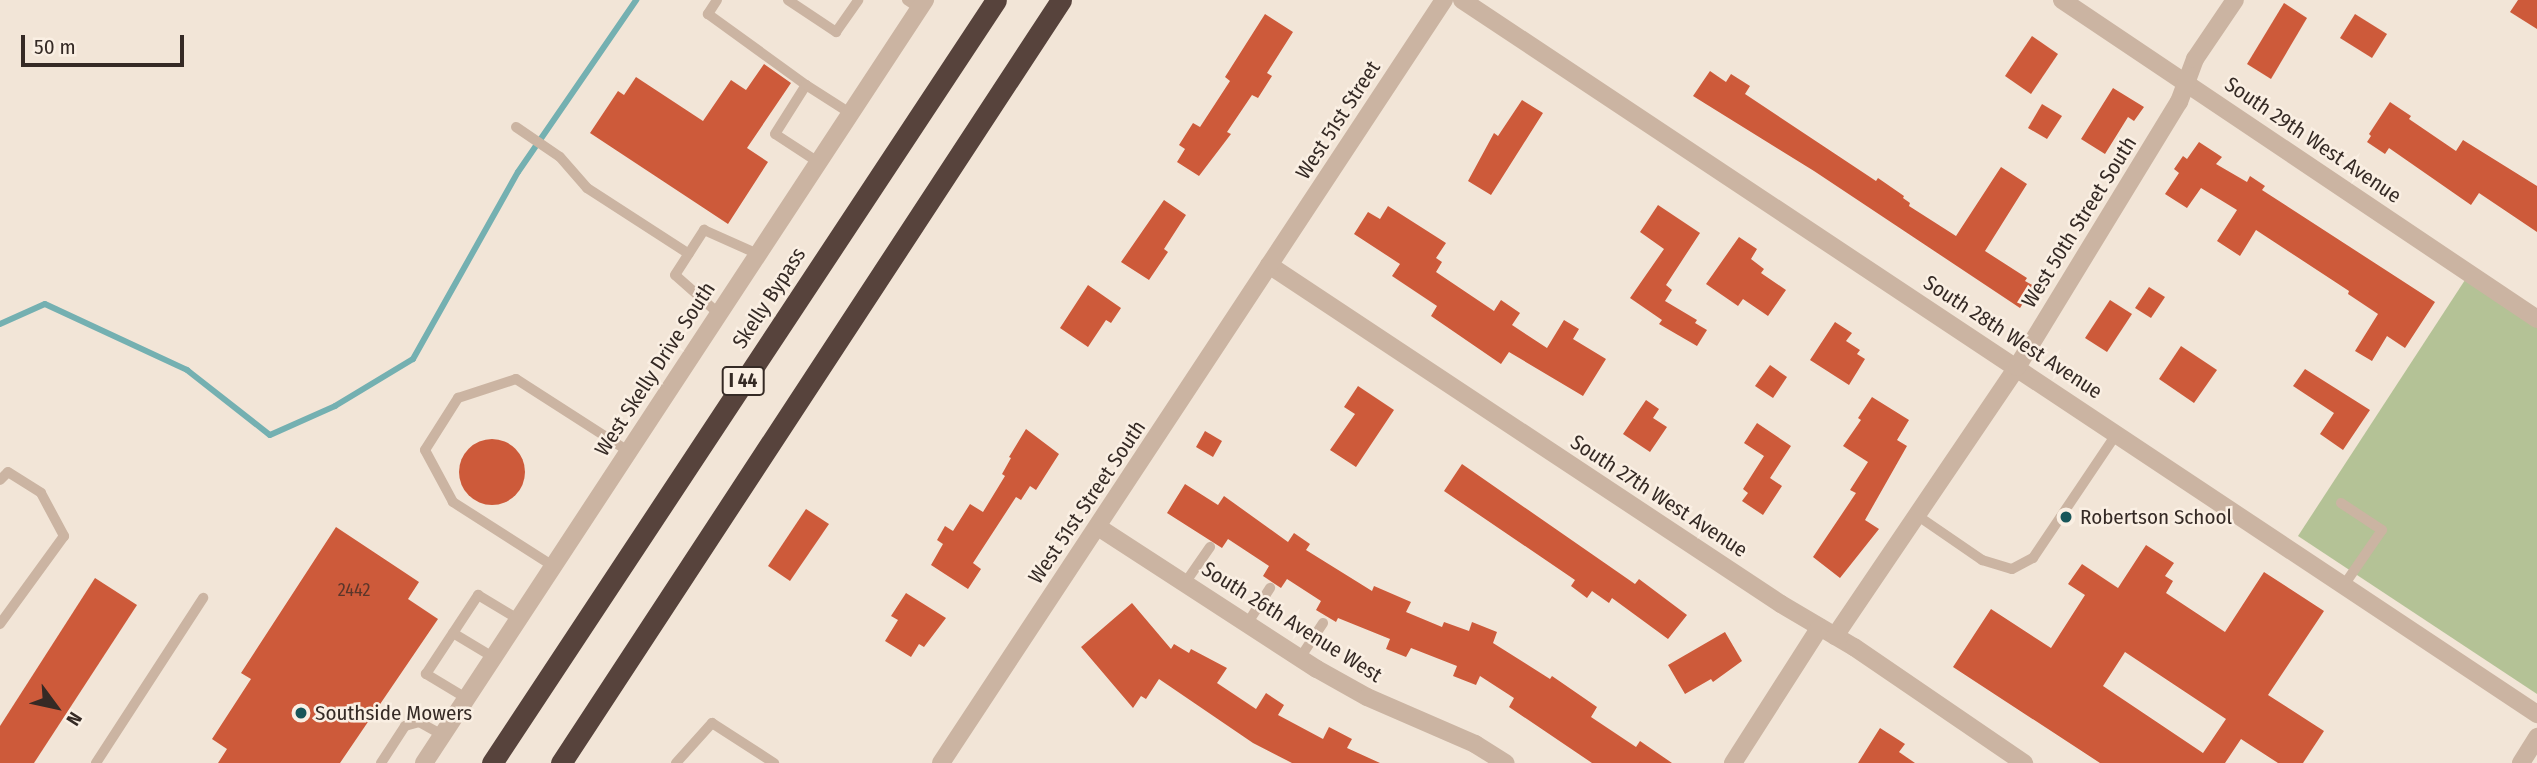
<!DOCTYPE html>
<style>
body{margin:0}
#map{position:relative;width:2537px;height:763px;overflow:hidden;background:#f2e5d7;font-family:"Fira Sans Condensed",sans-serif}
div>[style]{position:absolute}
.green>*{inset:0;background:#b4c296}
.stream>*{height:6px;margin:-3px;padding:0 3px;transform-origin:3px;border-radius:3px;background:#74b0b1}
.building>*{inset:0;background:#cd5a3a}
.round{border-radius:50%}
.service>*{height:10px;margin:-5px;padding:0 5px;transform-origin:5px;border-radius:5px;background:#cbb4a2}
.minor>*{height:18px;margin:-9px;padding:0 9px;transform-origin:9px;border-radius:9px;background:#cbb4a2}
.tertiary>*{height:18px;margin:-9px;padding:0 9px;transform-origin:9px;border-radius:9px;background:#cbb4a2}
.motorway>*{height:21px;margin:-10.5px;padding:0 10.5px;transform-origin:10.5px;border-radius:10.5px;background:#57433c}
.dots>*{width:19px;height:19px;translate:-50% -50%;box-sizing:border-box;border:4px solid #faefe3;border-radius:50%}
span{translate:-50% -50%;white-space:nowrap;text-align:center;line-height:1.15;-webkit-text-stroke:5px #faefe3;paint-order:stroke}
.number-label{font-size:18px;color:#5b362a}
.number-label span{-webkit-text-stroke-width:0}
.shield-label span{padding:2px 5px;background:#faefe3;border:2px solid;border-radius:5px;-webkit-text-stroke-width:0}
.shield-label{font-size:19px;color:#352a25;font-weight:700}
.street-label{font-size:21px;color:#352a25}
.poi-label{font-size:21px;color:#352a25}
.left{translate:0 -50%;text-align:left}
.north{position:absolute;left:21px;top:672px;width:70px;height:70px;-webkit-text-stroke:5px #faefe3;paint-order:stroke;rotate:123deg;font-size:19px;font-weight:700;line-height:28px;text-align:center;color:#352a25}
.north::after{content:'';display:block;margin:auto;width:24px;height:32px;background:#352a25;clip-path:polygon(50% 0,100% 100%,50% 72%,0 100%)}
.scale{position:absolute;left:21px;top:35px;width:163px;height:32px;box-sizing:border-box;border:4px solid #352a25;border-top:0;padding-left:9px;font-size:21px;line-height:24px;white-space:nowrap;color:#352a25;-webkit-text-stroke:5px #faefe3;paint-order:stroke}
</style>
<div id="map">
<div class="green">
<div style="clip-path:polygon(2465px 280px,2537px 327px,2537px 694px,2298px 536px)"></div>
</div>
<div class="stream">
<div style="left:0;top:324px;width:49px;rotate:-24deg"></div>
<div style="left:45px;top:304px;width:157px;rotate:24.9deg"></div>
<div style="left:187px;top:370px;width:105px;rotate:38.1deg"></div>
<div style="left:270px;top:435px;width:71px;rotate:-24deg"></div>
<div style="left:335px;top:406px;width:91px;rotate:-31.1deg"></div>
<div style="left:413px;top:359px;width:214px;rotate:-60.7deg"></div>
<div style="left:518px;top:172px;width:209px;rotate:-55.5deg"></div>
</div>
<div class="building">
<div style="clip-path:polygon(2518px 0,2537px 0,2537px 29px,2510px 12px)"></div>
<div style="clip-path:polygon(2284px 3px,2307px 18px,2271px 79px,2247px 64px)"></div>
<div style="clip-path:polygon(1265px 14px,1293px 32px,1267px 73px,1272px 76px,1258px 98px,1252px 95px,1227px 132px,1231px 134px,1199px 176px,1177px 162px,1185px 149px,1179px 145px,1193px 123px,1200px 127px,1230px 81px,1225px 77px)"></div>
<div style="clip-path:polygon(2355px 14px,2387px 34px,2372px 58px,2340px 38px)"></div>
<div style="clip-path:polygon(2032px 36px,2058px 54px,2031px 94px,2005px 76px)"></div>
<div style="clip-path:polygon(764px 64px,791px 83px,747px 148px,768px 162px,728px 224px,590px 133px,618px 91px,624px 95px,636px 77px,703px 121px,731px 80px,746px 90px)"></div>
<div style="clip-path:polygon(1710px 71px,1726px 82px,1731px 74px,1750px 86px,1745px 94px,1876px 181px,1878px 178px,1904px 196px,1903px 198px,1910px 203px,1909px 206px,1956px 236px,2001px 167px,2027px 184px,1985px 251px,2027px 278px,2025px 281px,2034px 286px,2020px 308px,1814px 171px,1693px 96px)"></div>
<div style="clip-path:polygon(2113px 88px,2144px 107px,2134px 121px,2128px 117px,2105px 154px,2081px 139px)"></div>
<div style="clip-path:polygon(1522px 100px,1543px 113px,1491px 195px,1468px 181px,1494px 133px,1498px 136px)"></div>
<div style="clip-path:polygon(2390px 102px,2411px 116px,2409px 119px,2456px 151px,2463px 140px,2537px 186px,2537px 232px,2479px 193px,2471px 205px,2389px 148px,2385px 154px,2367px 142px,2371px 136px,2369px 134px)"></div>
<div style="clip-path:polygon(2042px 104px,2062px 116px,2047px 139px,2028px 128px)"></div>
<div style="clip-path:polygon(2199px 142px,2222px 157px,2216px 164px,2247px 182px,2250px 176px,2265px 186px,2262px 190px,2435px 302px,2405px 348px,2387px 336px,2372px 361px,2355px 351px,2378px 314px,2348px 294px,2349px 291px,2256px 230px,2240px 256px,2217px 241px,2237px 210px,2201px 188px,2187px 208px,2165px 194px,2179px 173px,2174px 169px,2183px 156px,2187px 159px)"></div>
<div style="clip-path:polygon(1164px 200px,1186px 215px,1164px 249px,1168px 252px,1149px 280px,1121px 262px)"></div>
<div style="clip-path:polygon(1658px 205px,1700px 233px,1666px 285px,1672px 290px,1665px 301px,1697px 320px,1695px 323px,1707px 330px,1697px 346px,1659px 324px,1662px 320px,1630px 298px,1664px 249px,1640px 232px)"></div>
<div style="clip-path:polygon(1388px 206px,1446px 243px,1436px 258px,1442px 262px,1436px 272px,1494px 311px,1501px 300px,1520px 313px,1512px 325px,1547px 348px,1564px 320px,1579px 329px,1573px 339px,1606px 359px,1583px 396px,1509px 352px,1501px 364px,1431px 316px,1437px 306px,1392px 276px,1400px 264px,1354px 234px,1368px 212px,1380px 219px)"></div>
<div style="clip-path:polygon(1739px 237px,1757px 249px,1751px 259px,1764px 269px,1761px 273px,1786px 290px,1768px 316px,1743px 299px,1738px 306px,1706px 284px)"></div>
<div style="clip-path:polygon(1088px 285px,1121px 308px,1111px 323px,1106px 320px,1088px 347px,1060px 328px)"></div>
<div style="clip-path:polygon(2149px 287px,2165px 297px,2151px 318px,2135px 308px)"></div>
<div style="clip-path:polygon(2110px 300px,2132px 314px,2107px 352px,2085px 338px)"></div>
<div style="clip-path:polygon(1835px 322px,1852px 333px,1846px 341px,1860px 350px,1857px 354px,1865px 359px,1849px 385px,1810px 360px)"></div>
<div style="clip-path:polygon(2181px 346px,2217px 370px,2194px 403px,2159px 379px)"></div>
<div style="clip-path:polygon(1770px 365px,1787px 377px,1773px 398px,1755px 386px)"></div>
<div style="clip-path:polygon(2305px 369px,2370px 410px,2343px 450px,2320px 434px,2334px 413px,2293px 386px)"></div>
<div style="clip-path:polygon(1358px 386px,1394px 410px,1356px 467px,1330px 450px,1355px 414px,1344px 407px)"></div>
<div style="clip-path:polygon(1872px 397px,1909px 420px,1897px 440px,1907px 446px,1865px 520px,1879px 529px,1840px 578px,1813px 557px,1856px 493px,1850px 490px,1868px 462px,1843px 446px,1861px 420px,1858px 418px)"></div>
<div style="clip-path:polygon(1646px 400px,1659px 409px,1653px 418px,1667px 427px,1650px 452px,1623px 434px)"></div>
<div style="clip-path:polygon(1757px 423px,1791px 446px,1770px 478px,1782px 486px,1763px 515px,1742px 501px,1748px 493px,1743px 489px,1764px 456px,1744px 443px)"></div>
<div style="clip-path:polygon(1026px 429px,1059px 454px,1036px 490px,1030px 486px,1021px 500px,1016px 497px,973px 563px,981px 569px,968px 589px,931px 565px,943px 544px,937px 540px,945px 526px,953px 531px,970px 504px,983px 512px,1005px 476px,1002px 474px,1011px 458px,1009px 457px)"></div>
<div style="clip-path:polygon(1205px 431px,1222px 441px,1213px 457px,1196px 447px)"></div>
<div class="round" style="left:459px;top:439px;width:66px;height:66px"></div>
<div style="clip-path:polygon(1462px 464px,1635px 584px,1639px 579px,1687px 615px,1668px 639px,1612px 598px,1609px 603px,1592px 591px,1587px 598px,1571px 586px,1575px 580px,1444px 491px)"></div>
<div style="clip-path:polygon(1185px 484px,1218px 505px,1224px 496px,1288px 542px,1294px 533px,1310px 544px,1306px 550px,1372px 591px,1374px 586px,1411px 602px,1406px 612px,1442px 627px,1444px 622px,1469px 631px,1472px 622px,1497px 632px,1493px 643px,1550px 679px,1552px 676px,1597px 707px,1591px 717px,1636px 747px,1640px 741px,1672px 763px,1592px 763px,1509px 707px,1514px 698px,1480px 676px,1476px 685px,1453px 676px,1457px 666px,1411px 648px,1406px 657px,1386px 649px,1390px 639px,1338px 618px,1336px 622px,1316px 610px,1321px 601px,1287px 579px,1281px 588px,1263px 576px,1269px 566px,1228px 539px,1222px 548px,1167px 513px)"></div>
<div style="clip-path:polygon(806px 509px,829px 524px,790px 581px,768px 566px)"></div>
<div style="clip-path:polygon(336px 527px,419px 582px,408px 599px,438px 619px,340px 763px,218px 763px,227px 749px,212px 739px,251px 679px,241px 673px)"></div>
<div style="clip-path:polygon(evenodd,2146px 545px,2174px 563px,2165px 576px,2173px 581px,2166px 593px,2225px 632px,2264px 572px,2324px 611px,2268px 695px,2324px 731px,2303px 763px,2278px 763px,2241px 739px,2225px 763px,2100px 763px,1953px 667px,1991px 609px,2051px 648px,2085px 595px,2068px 584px,2082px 564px,2118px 588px,2146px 545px,2125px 652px,2226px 719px,2203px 753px,2103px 686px,2125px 652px)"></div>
<div style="clip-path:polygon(95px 578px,137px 605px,34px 763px,0 763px,0 726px)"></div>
<div style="clip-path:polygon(906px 593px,946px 618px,924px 647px,919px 644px,911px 657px,885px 641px,898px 620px,891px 616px)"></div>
<div style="clip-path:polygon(1132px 603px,1171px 649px,1174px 644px,1189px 653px,1191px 649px,1227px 668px,1217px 683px,1256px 709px,1266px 693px,1284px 705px,1278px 715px,1323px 739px,1329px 727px,1352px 739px,1347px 748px,1380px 763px,1292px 763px,1253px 743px,1159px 679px,1146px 699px,1141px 696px,1133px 708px,1081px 647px)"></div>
<div style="clip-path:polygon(1725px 632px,1742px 661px,1713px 682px,1711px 679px,1685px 694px,1668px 665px)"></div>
<div style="clip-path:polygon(1880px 728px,1905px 744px,1899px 752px,1915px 763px,1858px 763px)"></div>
</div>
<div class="service">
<div style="left:717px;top:0;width:17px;rotate:123deg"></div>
<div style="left:708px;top:14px;width:121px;rotate:35.9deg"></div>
<div style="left:788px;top:0;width:58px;rotate:33.7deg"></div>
<div style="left:836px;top:32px;width:39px;rotate:-55deg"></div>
<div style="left:907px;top:0;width:14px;rotate:34deg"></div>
<div style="left:516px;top:127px;width:53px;rotate:34.3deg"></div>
<div style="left:560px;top:157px;width:41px;rotate:48.9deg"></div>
<div style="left:587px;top:188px;width:121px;rotate:32.9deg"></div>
<div style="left:818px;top:162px;width:51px;rotate:-146.9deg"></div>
<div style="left:775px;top:134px;width:58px;rotate:-57.7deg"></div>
<div style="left:806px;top:85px;width:52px;rotate:32.5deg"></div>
<div style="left:718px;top:313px;width:57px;rotate:-138.5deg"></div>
<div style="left:675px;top:275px;width:54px;rotate:-57.2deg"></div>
<div style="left:704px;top:230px;width:59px;rotate:24deg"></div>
<div style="left:0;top:480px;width:11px;rotate:-45deg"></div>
<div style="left:8px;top:472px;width:39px;rotate:32deg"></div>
<div style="left:41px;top:493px;width:49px;rotate:61.9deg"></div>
<div style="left:64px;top:536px;width:109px;rotate:126deg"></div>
<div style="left:2341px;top:503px;width:49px;rotate:33.4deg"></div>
<div style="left:2382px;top:530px;width:67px;rotate:124.6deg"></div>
<div style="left:1918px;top:516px;width:78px;rotate:34.5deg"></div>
<div style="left:1982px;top:560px;width:31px;rotate:17deg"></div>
<div style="left:2012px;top:569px;width:24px;rotate:-28deg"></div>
<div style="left:2033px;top:558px;width:151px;rotate:-56.1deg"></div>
<div style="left:553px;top:566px;width:119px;rotate:-147.4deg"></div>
<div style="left:453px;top:502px;width:59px;rotate:-118.3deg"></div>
<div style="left:425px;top:450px;width:62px;rotate:-57.6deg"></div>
<div style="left:458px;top:398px;width:61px;rotate:-18.1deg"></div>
<div style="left:516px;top:379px;width:133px;rotate:32.7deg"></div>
<div style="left:1185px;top:583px;width:44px;rotate:-55.2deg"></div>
<div style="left:1247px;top:624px;width:43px;rotate:-57.4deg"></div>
<div style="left:453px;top:633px;width:47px;rotate:31deg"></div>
<div style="left:1300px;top:658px;width:42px;rotate:-56.7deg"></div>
<div style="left:466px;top:698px;width:47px;rotate:-149deg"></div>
<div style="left:426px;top:674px;width:95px;rotate:-56.6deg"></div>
<div style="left:478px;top:595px;width:47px;rotate:31deg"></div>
<div style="left:96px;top:763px;width:197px;rotate:-57deg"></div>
<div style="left:381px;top:763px;width:44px;rotate:-57deg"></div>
<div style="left:405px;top:726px;width:15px;rotate:-16deg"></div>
<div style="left:419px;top:722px;width:26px;rotate:29deg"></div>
<div style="left:676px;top:763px;width:54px;rotate:-48deg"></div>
<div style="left:712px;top:723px;width:74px;rotate:32.8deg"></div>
</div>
<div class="minor">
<div style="left:1462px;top:0;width:1291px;rotate:33.59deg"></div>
<div style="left:2062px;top:0;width:572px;rotate:33.88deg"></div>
<div style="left:1269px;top:265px;width:614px;rotate:33.51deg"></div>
<div style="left:1781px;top:604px;width:85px;rotate:30.5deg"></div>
<div style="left:1854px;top:647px;width:206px;rotate:34.3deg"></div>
<div style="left:1098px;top:527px;width:261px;rotate:33deg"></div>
<div style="left:1317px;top:669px;width:57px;rotate:29.2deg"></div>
<div style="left:1367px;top:697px;width:118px;rotate:23.5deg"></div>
<div style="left:1475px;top:744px;width:36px;rotate:32deg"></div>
<div style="left:1835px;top:636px;width:325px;rotate:-55.9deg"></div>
<div style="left:2017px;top:367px;width:311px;rotate:-58.6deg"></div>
<div style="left:2179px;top:102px;width:46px;rotate:-69.6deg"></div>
<div style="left:2195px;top:59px;width:71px;rotate:-55.9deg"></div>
<div style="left:1733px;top:763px;width:161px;rotate:-57.4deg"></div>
<div style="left:2521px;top:763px;width:31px;rotate:-58deg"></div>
</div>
<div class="tertiary">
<div style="left:424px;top:763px;width:913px;rotate:-56.71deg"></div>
<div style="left:941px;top:763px;width:914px;rotate:-56.61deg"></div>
</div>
<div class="motorway">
<div style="left:492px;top:763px;width:914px;rotate:-56.55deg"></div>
<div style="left:561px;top:763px;width:912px;rotate:-56.76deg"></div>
</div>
<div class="dots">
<div style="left:2066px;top:517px;background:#185659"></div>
<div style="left:301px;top:713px;background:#185659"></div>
</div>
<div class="number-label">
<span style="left:354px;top:590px">2442</span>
</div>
<div class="shield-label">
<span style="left:743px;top:381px">I 44</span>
</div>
<div class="street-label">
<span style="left:1338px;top:120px;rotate:-57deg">West 51st Street</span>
<span style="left:2313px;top:140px;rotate:34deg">South 29th West Avenue</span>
<span style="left:2079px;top:222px;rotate:-58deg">West 50th Street South</span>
<span style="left:769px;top:298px;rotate:-57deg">Skelly Bypass</span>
<span style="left:2013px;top:337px;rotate:33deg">South 28th West Avenue</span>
<span style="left:655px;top:369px;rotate:-57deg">West Skelly Drive South</span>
<span style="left:1659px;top:496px;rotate:33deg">South 27th West Avenue</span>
<span style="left:1087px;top:502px;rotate:-56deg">West 51st Street South</span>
<span style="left:1292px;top:622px;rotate:32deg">South 26th Avenue West</span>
</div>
<div class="poi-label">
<span class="left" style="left:2080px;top:517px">Robertson School</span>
<span class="left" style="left:315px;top:713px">Southside Mowers</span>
</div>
<div class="north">N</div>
<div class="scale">50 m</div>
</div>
